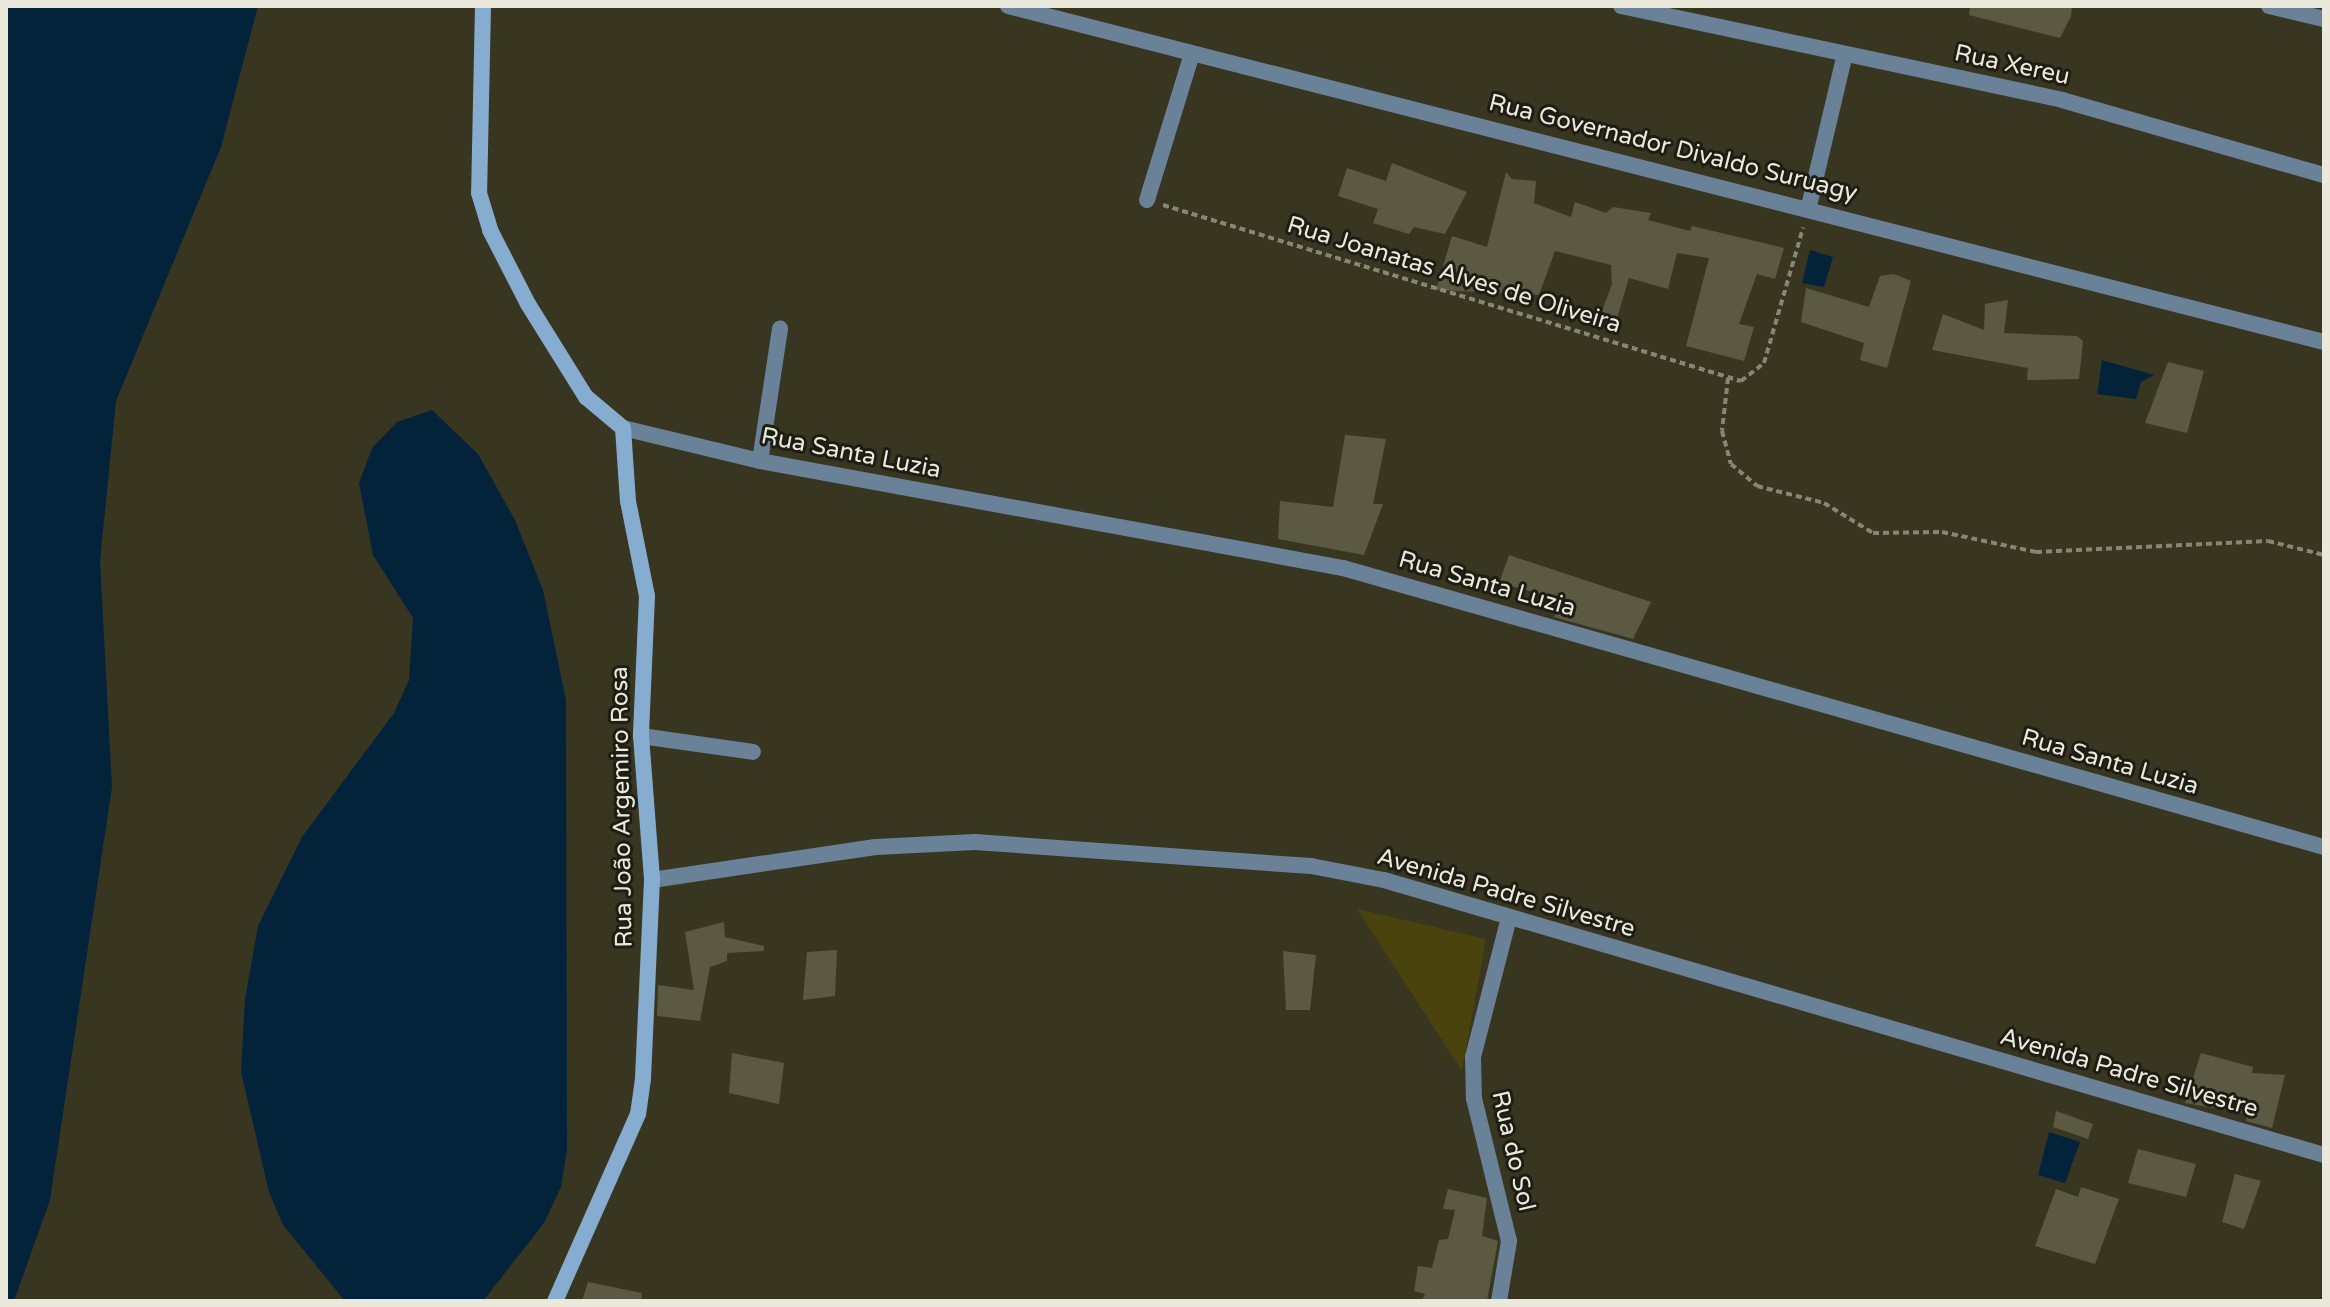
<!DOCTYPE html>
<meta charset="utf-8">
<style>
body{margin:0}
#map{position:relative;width:2330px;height:1307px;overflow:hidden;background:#383621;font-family:"Varela Round",sans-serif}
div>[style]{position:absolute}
.green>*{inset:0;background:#4a430d}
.water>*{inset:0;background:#03233b}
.building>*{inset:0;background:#5c5943}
.path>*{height:4px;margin-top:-2px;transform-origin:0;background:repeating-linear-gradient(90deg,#878574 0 6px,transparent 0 10px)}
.street>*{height:16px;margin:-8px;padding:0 8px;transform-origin:8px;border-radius:8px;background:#6a8298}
.secondary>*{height:16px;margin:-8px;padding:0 8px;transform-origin:8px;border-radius:8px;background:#86add0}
span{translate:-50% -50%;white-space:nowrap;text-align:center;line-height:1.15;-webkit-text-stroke:6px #1e1d14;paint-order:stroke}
.street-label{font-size:24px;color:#eae9dc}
.frame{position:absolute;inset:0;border:8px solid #eae9dc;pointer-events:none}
</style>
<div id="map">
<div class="green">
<div style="clip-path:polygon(1357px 909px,1486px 939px,1462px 1071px)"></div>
</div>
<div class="water">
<div style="clip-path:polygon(6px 6px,258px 6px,221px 147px,116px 401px,100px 561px,112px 787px,50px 1200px,14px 1301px,6px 1301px)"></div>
<div style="clip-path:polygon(1810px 250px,1833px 257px,1824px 287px,1802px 283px)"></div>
<div style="clip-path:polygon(2102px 360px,2154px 375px,2141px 382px,2136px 399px,2097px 394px)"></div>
<div style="clip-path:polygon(432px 410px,478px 454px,515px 520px,543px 590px,566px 700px,567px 1151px,561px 1187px,544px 1223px,483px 1301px,345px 1301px,283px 1225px,269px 1192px,241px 1072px,245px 999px,258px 926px,302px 837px,394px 713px,409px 680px,413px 618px,373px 555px,359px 483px,372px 448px,397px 422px)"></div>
<div style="clip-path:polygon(2049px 1132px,2080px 1142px,2065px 1183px,2038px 1175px)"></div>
</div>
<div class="building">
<div style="clip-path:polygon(1970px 6px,2072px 6px,2071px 16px,2060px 38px,1969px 15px)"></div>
<div style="clip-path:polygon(1392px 163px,1467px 192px,1445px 234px,1414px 227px,1409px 234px,1373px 223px,1378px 209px,1338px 196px,1347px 168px,1386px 181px)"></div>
<div style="clip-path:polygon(1506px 172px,1512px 179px,1536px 181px,1534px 203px,1571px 217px,1575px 202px,1606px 213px,1613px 207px,1651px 213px,1648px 220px,1690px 231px,1692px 226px,1784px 248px,1775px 279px,1757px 274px,1739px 324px,1754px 327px,1744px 361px,1686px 346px,1709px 258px,1677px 253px,1668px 289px,1629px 278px,1616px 321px,1600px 317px,1612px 284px,1611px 265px,1555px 251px,1539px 295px,1436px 290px,1452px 236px,1487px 247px)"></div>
<div style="clip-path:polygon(1894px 274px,1911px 281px,1887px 368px,1860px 360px,1864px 343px,1801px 322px,1806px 288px,1869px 307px,1880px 276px)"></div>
<div style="clip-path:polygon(2008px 300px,2004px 333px,2077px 336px,2083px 341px,2079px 379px,2027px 380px,2028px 368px,1932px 350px,1943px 314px,1984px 330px,1985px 304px)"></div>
<div style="clip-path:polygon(2168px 362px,2204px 371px,2187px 433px,2145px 423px)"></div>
<div style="clip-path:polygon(1345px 435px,1386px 439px,1373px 504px,1383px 504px,1364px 555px,1278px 539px,1280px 501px,1333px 507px)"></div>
<div style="clip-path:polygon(1509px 555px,1651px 602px,1633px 639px,1554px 617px,1560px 599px,1499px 583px)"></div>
<div style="clip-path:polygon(724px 922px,725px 937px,764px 946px,764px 951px,727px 953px,727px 961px,710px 967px,700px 1021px,657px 1016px,658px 985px,694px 990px,685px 932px)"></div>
<div style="clip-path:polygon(837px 950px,835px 996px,803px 1000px,807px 952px)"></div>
<div style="clip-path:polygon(1283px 951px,1316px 955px,1310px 1010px,1286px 1010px)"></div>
<div style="clip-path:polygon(732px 1053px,784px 1063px,779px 1104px,729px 1093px)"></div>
<div style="clip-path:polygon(2201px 1053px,2253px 1067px,2252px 1073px,2285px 1075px,2272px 1128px,2246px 1121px,2248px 1114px,2185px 1103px)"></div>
<div style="clip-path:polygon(2056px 1111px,2093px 1124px,2088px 1139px,2053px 1127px)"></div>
<div style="clip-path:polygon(2138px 1149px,2196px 1164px,2186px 1197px,2128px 1183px)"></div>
<div style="clip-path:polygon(2235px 1174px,2261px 1181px,2244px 1229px,2222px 1222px)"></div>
<div style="clip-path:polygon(2081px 1187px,2119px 1199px,2095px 1264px,2035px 1246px,2056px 1189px,2078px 1197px)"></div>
<div style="clip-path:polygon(1448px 1189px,1487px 1198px,1482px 1236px,1498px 1241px,1487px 1301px,1422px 1301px,1425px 1294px,1414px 1291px,1418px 1266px,1432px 1268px,1439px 1240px,1448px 1239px,1455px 1210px,1443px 1209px)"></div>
<div style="clip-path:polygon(588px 1282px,642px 1293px,641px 1301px,582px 1301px)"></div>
</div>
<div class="path">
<div style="left:1163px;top:205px;width:604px;rotate:16.94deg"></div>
<div style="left:1741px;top:381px;width:29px;rotate:-38deg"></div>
<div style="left:1764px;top:363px;width:141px;rotate:-73.9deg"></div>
<div style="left:1728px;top:378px;width:53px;rotate:96.5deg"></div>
<div style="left:1722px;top:431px;width:34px;rotate:75deg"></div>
<div style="left:1731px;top:464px;width:34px;rotate:40deg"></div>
<div style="left:1757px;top:486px;width:69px;rotate:14.2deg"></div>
<div style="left:1824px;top:503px;width:57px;rotate:31.5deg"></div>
<div style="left:1873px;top:533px;width:69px;rotate:-0.8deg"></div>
<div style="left:1942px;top:532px;width:96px;rotate:12deg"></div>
<div style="left:2036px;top:552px;width:232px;rotate:-2.7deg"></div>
<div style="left:2268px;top:541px;width:58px;rotate:14deg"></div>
</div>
<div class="street">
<div style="left:1008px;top:6px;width:1358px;rotate:14.32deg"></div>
<div style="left:1621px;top:6px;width:451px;rotate:12deg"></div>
<div style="left:2062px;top:100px;width:273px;rotate:16deg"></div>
<div style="left:2269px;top:6px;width:57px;rotate:13.3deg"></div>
<div style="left:1147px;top:200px;width:153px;rotate:-72.9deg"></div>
<div style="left:1809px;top:206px;width:156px;rotate:-76.7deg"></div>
<div style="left:623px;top:428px;width:141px;rotate:13.5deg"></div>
<div style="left:760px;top:461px;width:593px;rotate:10.4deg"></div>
<div style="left:1343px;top:568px;width:1020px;rotate:15.88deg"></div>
<div style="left:760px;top:461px;width:134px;rotate:-81.4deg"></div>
<div style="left:641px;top:736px;width:113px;rotate:8.1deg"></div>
<div style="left:652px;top:880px;width:226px;rotate:-8.4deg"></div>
<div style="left:876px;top:847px;width:99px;rotate:-2.9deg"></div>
<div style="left:975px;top:842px;width:337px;rotate:4.1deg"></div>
<div style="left:1311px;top:866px;width:74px;rotate:10.9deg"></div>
<div style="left:1384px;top:880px;width:979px;rotate:16.31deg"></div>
<div style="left:1499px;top:1301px;width:61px;rotate:-80.5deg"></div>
<div style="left:1509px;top:1241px;width:146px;rotate:-103.8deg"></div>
<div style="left:1474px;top:1099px;width:42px;rotate:-91.4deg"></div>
<div style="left:1473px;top:1057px;width:144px;rotate:-75.5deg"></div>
</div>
<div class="secondary">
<div style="left:483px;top:6px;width:187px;rotate:91.2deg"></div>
<div style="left:479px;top:193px;width:39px;rotate:73deg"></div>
<div style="left:490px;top:230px;width:83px;rotate:62.8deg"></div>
<div style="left:528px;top:304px;width:110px;rotate:58.1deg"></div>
<div style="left:586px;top:397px;width:48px;rotate:40deg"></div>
<div style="left:623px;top:428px;width:73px;rotate:86.1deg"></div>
<div style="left:628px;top:501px;width:97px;rotate:78.7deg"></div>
<div style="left:647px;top:596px;width:140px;rotate:92.5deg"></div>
<div style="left:641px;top:736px;width:144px;rotate:85.6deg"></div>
<div style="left:652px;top:880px;width:199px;rotate:92.6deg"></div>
<div style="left:643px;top:1079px;width:35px;rotate:98deg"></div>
<div style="left:638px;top:1114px;width:205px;rotate:113.9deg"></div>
</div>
<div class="street-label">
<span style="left:2012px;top:65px;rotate:12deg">Rua Xereu</span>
<span style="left:1673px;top:148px;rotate:14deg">Rua Governador Divaldo Suruagy</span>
<span style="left:1454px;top:275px;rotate:17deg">Rua Joanatas Alves de Oliveira</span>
<span style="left:851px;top:453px;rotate:11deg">Rua Santa Luzia</span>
<span style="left:1487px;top:584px;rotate:16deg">Rua Santa Luzia</span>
<span style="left:2110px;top:762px;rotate:16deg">Rua Santa Luzia</span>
<span style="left:622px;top:807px;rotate:-91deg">Rua João Argemiro Rosa</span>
<span style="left:1506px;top:893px;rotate:16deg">Avenida Padre Silvestre</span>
<span style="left:2129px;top:1073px;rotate:16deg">Avenida Padre Silvestre</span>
<span style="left:1513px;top:1151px;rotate:77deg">Rua do Sol</span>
</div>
<div class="frame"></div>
</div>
